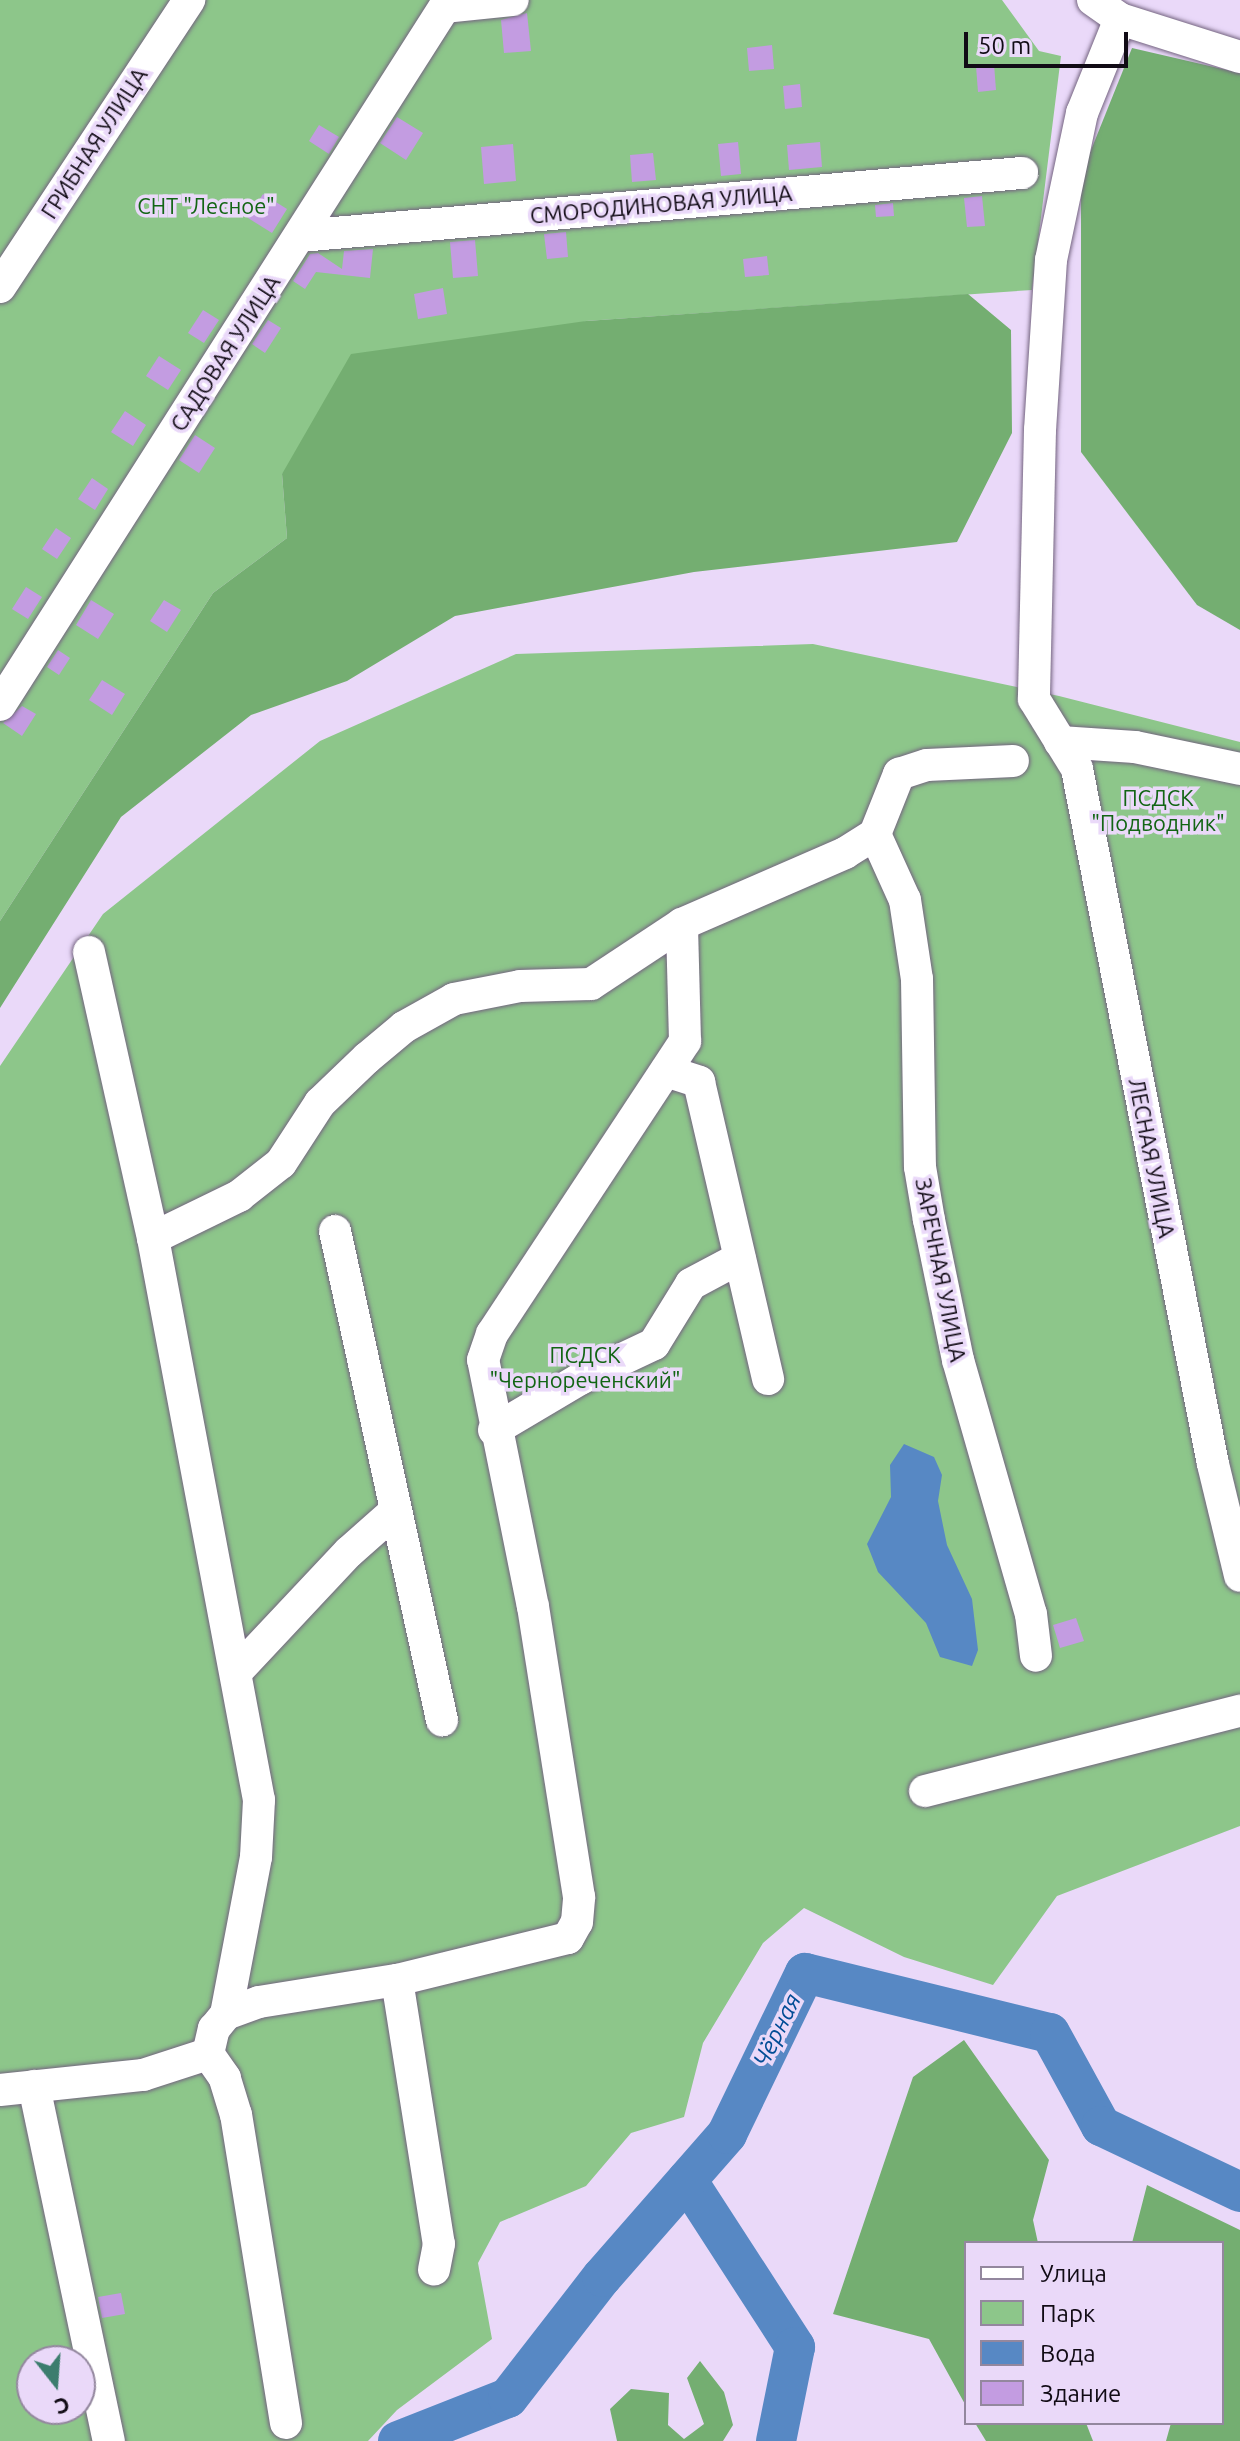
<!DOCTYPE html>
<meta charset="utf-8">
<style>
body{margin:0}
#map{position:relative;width:1240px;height:2441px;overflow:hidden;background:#ead9f9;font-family:Ubuntu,sans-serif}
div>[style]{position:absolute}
.green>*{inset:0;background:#8dc68a}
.forest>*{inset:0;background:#74ae71}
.water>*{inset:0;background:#5788c4}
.river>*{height:40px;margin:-20px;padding:0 20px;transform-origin:20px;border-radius:20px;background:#5788c4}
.building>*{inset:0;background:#c39ce1}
.roads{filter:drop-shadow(0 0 2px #746480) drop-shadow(0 0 2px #746480)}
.minor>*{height:32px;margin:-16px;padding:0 16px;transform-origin:16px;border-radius:16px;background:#fff}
span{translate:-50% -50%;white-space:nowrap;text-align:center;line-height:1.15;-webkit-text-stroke:7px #ead9f9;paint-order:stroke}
.street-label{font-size:22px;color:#110b15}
.park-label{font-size:22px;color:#126514}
.water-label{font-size:24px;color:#024d96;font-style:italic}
.legend{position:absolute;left:964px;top:2241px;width:260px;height:184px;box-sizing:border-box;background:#ead9f9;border:2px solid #93879e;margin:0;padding:10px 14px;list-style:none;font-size:24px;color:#110b15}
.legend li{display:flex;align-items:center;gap:16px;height:40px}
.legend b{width:40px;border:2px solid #93879e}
.north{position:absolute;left:16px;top:2345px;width:80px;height:80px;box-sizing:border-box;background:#ead9f9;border:2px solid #93879e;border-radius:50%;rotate:163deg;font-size:22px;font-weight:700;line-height:32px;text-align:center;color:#110b15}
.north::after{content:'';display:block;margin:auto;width:28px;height:36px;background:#3c7d6e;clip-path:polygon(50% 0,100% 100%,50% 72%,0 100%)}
.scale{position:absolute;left:964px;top:32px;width:164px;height:36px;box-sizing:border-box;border:4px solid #110b15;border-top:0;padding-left:10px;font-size:24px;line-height:28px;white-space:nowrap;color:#110b15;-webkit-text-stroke:6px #ead9f9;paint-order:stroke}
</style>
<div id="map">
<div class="green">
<div style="clip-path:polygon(0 0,1002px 0,1039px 51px,1061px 56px,1032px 290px,586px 321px,282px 474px,287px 538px,213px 593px,0 921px)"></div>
<div style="clip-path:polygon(evenodd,813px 644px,1059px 696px,1240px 742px,1240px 1826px,1057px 1896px,993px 1985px,904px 1957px,804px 1908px,763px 1943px,703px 2043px,684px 2117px,631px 2133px,586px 2186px,500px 2222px,478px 2263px,492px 2339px,397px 2410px,368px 2441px,0 2441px,0 1066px,103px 914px,320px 741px,516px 654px,813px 644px,32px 2361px,80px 2361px,80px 2409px,32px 2409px,32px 2361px)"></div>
</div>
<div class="forest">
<div style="clip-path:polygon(1132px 48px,1240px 73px,1240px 630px,1197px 605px,1081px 452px,1081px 175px)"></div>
<div style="clip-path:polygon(968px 294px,1011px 330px,1012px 433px,957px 542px,694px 572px,455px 616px,347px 681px,251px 715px,121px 817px,0 1008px,0 921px,213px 593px,287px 538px,282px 474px,351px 354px,586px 321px)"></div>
<div style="clip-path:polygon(964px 2040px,1049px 2160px,1033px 2220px,1038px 2243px,966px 2243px,966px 2406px,929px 2339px,833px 2314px,913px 2077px)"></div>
<div style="clip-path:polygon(1147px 2185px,1240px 2230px,1240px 2441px,1166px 2441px,1171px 2423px,1222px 2423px,1222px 2243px,1132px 2243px)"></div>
<div style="clip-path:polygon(700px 2361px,724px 2392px,733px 2425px,723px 2441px,617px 2441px,610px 2409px,631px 2389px,669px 2393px,668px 2425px,684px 2439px,704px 2424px,687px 2378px)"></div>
<div style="clip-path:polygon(975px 2423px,1086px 2423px,1093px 2441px,986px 2441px)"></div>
</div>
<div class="water">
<div style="clip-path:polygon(904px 1444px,934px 1457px,942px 1475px,938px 1501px,947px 1545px,972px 1599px,978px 1650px,972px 1666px,940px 1657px,926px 1623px,878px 1572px,867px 1544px,891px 1497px,890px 1465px)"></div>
</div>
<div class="river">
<div style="left:687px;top:2180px;width:199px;rotate:57.1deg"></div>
<div style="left:795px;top:2347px;width:96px;rotate:101.4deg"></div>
<div style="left:398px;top:2441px;width:118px;rotate:-21.4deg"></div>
<div style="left:508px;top:2398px;width:153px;rotate:-52.2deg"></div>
<div style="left:602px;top:2277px;width:190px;rotate:-48.8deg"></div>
<div style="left:727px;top:2134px;width:179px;rotate:-64.2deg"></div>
<div style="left:805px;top:1973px;width:252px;rotate:13.8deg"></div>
<div style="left:1050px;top:2033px;width:106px;rotate:61.3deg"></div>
<div style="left:1101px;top:2126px;width:154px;rotate:25.4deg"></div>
</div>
<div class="building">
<div style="clip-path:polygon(527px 13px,531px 51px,504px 53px,501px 20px)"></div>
<div style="clip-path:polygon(772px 45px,774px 69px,749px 71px,747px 48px)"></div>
<div style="clip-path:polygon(994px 64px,996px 90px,978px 92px,976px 66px)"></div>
<div style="clip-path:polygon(800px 84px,802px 107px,785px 109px,783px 86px)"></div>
<div style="clip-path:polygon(397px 117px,423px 133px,406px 160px,380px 143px)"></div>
<div style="clip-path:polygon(319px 125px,339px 137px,329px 154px,309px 141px)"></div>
<div style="clip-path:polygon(738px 142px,741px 174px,721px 176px,718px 144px)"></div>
<div style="clip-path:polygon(820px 142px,822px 167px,789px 170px,787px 145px)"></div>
<div style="clip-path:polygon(513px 144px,516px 181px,484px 184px,481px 147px)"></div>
<div style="clip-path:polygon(653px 153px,656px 180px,632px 182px,630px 155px)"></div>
<div style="clip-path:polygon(263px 194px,287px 209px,272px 233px,248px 218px)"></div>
<div style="clip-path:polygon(982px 196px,985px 226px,967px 227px,964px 198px)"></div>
<div style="clip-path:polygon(893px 203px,894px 216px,876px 217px,875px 205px)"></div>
<div style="clip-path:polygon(566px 232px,568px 257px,547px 259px,544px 234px)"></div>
<div style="clip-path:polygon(475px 240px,478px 276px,453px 278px,450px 242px)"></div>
<div style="clip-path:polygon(373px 249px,370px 278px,316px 272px,305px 289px,293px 281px,310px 254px,318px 253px,342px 269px,344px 251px)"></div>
<div style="clip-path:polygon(767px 256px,769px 275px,745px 277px,743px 259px)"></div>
<div style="clip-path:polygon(443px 288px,447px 314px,418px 319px,414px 294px)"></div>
<div style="clip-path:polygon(203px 310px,219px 320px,204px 343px,188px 333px)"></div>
<div style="clip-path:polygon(268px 320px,281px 328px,265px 353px,252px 344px)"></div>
<div style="clip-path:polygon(159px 356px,181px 370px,168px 390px,146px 376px)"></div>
<div style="clip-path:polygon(125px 411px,146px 425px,133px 446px,111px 432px)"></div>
<div style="clip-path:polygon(195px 435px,215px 448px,199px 473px,179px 460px)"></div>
<div style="clip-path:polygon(92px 478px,108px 489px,95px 510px,78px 499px)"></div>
<div style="clip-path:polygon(56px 528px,71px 538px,57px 559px,42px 549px)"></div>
<div style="clip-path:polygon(26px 587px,42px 597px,28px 619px,12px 609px)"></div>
<div style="clip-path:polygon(91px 600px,114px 614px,98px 639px,76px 625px)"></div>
<div style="clip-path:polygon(164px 600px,181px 610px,167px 632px,150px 621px)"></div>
<div style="clip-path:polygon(58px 650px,70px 658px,59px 675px,47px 667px)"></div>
<div style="clip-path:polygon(102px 680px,125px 694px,112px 715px,89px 700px)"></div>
<div style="clip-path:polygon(22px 706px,36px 714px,22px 736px,3px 723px)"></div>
<div style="clip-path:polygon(1076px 1618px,1084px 1641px,1060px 1648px,1053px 1625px)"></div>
<div style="clip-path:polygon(121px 2293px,125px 2314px,102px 2318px,98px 2297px)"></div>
</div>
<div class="roads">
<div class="minor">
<div style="left:1093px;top:0;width:33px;rotate:35deg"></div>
<div style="left:1120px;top:19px;width:126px;rotate:17.6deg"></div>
<div style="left:445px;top:7px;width:68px;rotate:-5.9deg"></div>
<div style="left:1120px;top:19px;width:101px;rotate:112deg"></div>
<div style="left:1082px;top:113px;width:150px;rotate:101.9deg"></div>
<div style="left:1051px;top:260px;width:170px;rotate:93.7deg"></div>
<div style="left:1040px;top:430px;width:269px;rotate:91.3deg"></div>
<div style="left:1034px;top:699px;width:82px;rotate:58.4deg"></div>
<div style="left:1077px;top:769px;width:708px;rotate:78.93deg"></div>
<div style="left:1213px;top:1464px;width:115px;rotate:76.4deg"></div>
<div style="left:300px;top:236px;width:725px;rotate:-4.99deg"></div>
<div style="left:0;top:287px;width:344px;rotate:-56.6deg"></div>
<div style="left:0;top:705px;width:836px;rotate:-57.51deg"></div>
<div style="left:1060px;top:742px;width:75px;rotate:3.8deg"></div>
<div style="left:1135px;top:747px;width:107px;rotate:11.8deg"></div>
<div style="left:875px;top:834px;width:72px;rotate:65.6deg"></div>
<div style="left:905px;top:900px;width:80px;rotate:81.4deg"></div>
<div style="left:917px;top:979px;width:188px;rotate:89.1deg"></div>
<div style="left:920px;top:1167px;width:54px;rotate:80.4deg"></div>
<div style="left:929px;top:1220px;width:143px;rotate:78.3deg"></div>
<div style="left:958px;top:1360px;width:264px;rotate:74deg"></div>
<div style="left:1031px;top:1614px;width:42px;rotate:83.2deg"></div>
<div style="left:89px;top:952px;width:293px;rotate:77.4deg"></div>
<div style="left:153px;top:1238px;width:572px;rotate:79.32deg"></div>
<div style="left:259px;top:1800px;width:57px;rotate:93deg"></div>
<div style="left:256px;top:1857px;width:160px;rotate:100.8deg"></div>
<div style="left:666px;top:1071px;width:35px;rotate:18deg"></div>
<div style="left:699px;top:1082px;width:305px;rotate:76.9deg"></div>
<div style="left:335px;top:1231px;width:501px;rotate:77.66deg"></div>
<div style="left:153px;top:1238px;width:96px;rotate:-26deg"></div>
<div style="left:239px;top:1196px;width:53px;rotate:-38.2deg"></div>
<div style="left:281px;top:1163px;width:72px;rotate:-57deg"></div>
<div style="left:320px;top:1103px;width:65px;rotate:-43.8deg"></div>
<div style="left:367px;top:1058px;width:48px;rotate:-40deg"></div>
<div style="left:404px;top:1027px;width:57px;rotate:-29.2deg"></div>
<div style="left:454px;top:999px;width:67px;rotate:-11.1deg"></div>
<div style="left:520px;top:986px;width:71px;rotate:-1.6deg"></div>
<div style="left:591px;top:984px;width:109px;rotate:-33.4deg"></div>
<div style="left:682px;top:924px;width:178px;rotate:-23.5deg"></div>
<div style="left:845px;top:853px;width:36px;rotate:-32deg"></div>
<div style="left:875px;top:834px;width:65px;rotate:-68.2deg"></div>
<div style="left:899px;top:774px;width:29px;rotate:-18deg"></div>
<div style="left:927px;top:765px;width:86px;rotate:-2.7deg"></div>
<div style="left:494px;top:1430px;width:100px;rotate:-30.7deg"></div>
<div style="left:580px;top:1379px;width:82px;rotate:-25.3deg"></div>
<div style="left:654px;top:1344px;width:70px;rotate:-58.3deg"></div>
<div style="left:691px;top:1284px;width:55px;rotate:-28deg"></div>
<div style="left:238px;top:1670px;width:162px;rotate:-46.8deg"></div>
<div style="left:349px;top:1552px;width:60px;rotate:-41.6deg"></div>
<div style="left:925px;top:1791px;width:325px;rotate:-14.3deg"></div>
<div style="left:397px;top:1980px;width:267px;rotate:81deg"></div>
<div style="left:439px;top:2244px;width:26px;rotate:101deg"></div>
<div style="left:34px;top:2086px;width:363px;rotate:78.1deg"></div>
<div style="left:0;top:2090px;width:144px;rotate:-6deg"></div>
<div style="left:143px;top:2075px;width:68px;rotate:-17.9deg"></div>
<div style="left:286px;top:2423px;width:312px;rotate:-99.2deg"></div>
<div style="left:236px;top:2115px;width:39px;rotate:-107deg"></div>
<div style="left:225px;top:2078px;width:29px;rotate:-125deg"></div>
<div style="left:208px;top:2054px;width:26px;rotate:-77deg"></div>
<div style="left:214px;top:2029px;width:19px;rotate:-51deg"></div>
<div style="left:226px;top:2014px;width:35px;rotate:-20deg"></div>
<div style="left:259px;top:2002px;width:140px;rotate:-9.1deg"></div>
<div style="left:397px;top:1980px;width:176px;rotate:-13.8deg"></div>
<div style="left:568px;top:1938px;width:18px;rotate:-61deg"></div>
<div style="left:577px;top:1922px;width:25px;rotate:-85deg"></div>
<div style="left:579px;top:1897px;width:294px;rotate:-99deg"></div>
<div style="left:533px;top:1607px;width:252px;rotate:-101.4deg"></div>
<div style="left:483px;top:1360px;width:28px;rotate:-71deg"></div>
<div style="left:492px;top:1334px;width:351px;rotate:-56.6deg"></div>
<div style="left:685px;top:1041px;width:117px;rotate:-91.5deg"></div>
</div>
</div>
<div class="street-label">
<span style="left:94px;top:143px;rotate:-57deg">ГРИБНАЯ УЛИЦА</span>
<span style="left:661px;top:204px;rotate:-5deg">СМОРОДИНОВАЯ УЛИЦА</span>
<span style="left:225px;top:353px;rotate:-57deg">САДОВАЯ УЛИЦА</span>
<span style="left:1152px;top:1158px;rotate:79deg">ЛЕСНАЯ УЛИЦА</span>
<span style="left:941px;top:1270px;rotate:79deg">ЗАРЕЧНАЯ УЛИЦА</span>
</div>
<div class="park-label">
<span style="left:206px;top:206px">СНТ "Лесное"</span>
<span style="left:1158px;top:810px">ПСДСК<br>"Подводник"</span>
<span style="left:585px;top:1367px">ПСДСК<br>"Чернореченский"</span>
</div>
<div class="water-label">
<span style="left:777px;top:2030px;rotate:-64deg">Чёрная</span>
</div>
<ul class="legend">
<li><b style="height:10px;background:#fff"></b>Улица</li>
<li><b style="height:22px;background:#8dc68a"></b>Парк</li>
<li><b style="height:22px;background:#5788c4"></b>Вода</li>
<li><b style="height:22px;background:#c39ce1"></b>Здание</li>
</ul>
<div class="north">С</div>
<div class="scale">50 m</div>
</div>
